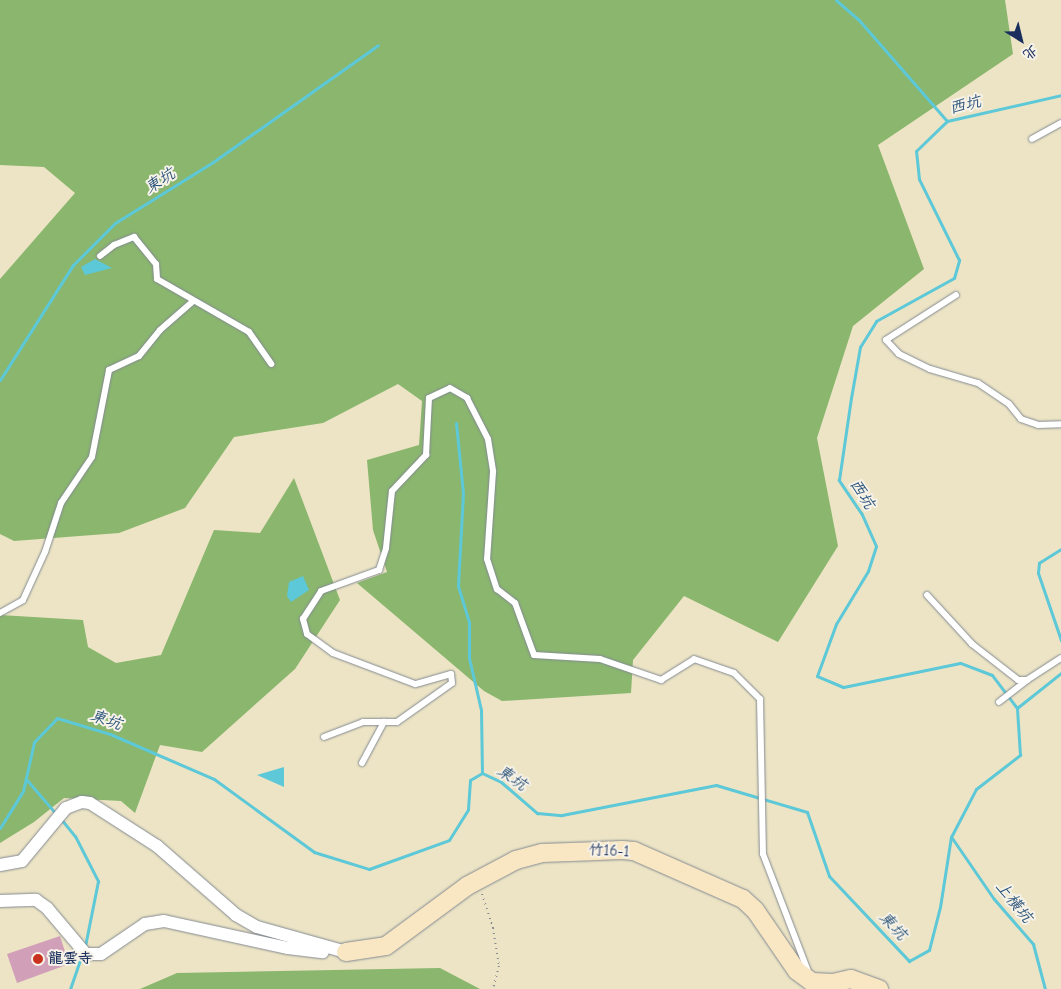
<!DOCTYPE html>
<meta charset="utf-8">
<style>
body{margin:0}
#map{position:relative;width:1061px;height:989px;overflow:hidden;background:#ece4c5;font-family:"Comic Neue","LXGW WenKai TC",sans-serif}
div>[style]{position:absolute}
.forest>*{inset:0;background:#8ab66e}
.water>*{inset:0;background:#5dc8d7}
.stream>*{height:3px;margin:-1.5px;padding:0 1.5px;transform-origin:1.5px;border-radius:1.5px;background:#5dc8d7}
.building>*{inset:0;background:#d19fb8}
.path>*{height:2px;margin-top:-1px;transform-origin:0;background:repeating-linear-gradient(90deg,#848a92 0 1px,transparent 0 5px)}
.roads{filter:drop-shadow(0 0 1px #848a92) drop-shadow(0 0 1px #848a92)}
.lane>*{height:6px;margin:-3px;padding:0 3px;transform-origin:3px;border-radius:3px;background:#fff}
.street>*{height:12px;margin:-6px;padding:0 6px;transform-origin:6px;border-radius:6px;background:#fff}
.secondary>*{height:18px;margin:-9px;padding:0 9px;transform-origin:9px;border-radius:9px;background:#f9e7c3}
.dots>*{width:14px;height:14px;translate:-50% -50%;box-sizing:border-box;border:2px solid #f7f3e8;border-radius:50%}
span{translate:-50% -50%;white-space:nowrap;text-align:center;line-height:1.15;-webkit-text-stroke:4px #f7f3e8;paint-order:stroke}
.street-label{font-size:15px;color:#1b2f5e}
.poi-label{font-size:15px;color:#1b2f5e;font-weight:700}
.left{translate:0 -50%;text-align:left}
.water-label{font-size:16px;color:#2c557c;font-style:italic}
.north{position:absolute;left:996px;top:15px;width:50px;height:50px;-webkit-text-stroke:4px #f7f3e8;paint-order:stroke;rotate:144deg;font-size:14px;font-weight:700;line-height:20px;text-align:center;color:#1b2f5e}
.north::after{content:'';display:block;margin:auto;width:18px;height:22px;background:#1b2f5e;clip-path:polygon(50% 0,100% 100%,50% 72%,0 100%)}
</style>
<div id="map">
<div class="forest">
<div style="clip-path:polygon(0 0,1005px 0,1013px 54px,878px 145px,924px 269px,853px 326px,817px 438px,838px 546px,778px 642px,684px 596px,633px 660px,631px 693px,502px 701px,484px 691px,357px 583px,387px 572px,373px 530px,367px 460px,419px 445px,422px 401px,398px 384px,323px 423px,234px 437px,185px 508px,119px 533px,14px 541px,0 534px,0 279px,75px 193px,44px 167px,0 165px)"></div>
<div style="clip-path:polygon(294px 478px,340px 600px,295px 669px,202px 752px,160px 745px,135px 813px,121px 801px,64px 798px,34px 822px,0 843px,0 615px,83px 620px,88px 647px,116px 663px,161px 655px,214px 530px,260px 533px)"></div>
<div style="clip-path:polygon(440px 968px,480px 989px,140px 989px,177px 973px)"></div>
</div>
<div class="water">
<div style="clip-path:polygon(95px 259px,112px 268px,85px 275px,81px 267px)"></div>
<div style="clip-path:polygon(303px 576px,309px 590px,291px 602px,287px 596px,289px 582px)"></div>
<div style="clip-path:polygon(284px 767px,284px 787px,257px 775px)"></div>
</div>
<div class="stream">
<div style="left:836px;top:0;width:29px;rotate:41deg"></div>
<div style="left:858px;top:19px;width:135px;rotate:48.9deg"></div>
<div style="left:0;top:380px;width:136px;rotate:-57.6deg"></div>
<div style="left:73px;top:265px;width:59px;rotate:-45deg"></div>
<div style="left:115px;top:223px;width:115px;rotate:-31.9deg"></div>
<div style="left:213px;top:162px;width:202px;rotate:-35.3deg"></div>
<div style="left:456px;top:423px;width:70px;rotate:84.3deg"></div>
<div style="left:463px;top:493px;width:93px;rotate:93.1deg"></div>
<div style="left:458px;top:586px;width:38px;rotate:73deg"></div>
<div style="left:469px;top:622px;width:36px;rotate:90deg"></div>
<div style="left:469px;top:658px;width:53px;rotate:77deg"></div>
<div style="left:481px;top:710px;width:63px;rotate:89.1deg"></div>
<div style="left:1061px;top:549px;width:26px;rotate:148deg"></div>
<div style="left:1039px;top:563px;width:10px;rotate:96deg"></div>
<div style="left:1038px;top:573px;width:71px;rotate:71.1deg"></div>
<div style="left:1017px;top:708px;width:56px;rotate:-38.5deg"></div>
<div style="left:26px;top:779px;width:48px;rotate:49.3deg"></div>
<div style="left:61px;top:819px;width:22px;rotate:51deg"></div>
<div style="left:75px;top:836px;width:51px;rotate:62.9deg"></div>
<div style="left:98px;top:881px;width:66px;rotate:101.3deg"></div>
<div style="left:0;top:828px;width:44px;rotate:-58.1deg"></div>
<div style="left:23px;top:791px;width:50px;rotate:-77.3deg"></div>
<div style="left:34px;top:742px;width:33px;rotate:-46deg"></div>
<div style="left:57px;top:718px;width:55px;rotate:16.8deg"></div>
<div style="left:110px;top:734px;width:113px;rotate:23.4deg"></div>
<div style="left:214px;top:779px;width:124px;rotate:36.1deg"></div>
<div style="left:314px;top:852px;width:58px;rotate:17.2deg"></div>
<div style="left:369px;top:869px;width:85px;rotate:-19.9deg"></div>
<div style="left:449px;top:840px;width:36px;rotate:-58deg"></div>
<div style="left:468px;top:809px;width:29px;rotate:-86deg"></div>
<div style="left:470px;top:780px;width:14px;rotate:-30deg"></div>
<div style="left:482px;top:773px;width:21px;rotate:25deg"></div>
<div style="left:501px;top:782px;width:48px;rotate:40.7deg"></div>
<div style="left:537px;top:813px;width:25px;rotate:5deg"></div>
<div style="left:562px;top:815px;width:157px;rotate:-11deg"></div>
<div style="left:716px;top:785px;width:95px;rotate:16.5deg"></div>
<div style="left:807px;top:812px;width:68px;rotate:71deg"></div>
<div style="left:829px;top:876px;width:117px;rotate:46.7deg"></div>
<div style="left:909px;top:961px;width:23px;rotate:-29deg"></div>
<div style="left:929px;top:950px;width:44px;rotate:-75.7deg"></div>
<div style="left:940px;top:907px;width:71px;rotate:-81.1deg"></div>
<div style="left:951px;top:837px;width:54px;rotate:-62.5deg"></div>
<div style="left:976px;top:789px;width:56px;rotate:-37.7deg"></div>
<div style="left:1020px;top:755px;width:47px;rotate:-93.7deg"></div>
<div style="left:1017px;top:708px;width:41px;rotate:-127.1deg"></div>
<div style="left:992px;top:675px;width:34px;rotate:-159deg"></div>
<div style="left:960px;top:663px;width:119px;rotate:168.4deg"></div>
<div style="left:843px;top:687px;width:28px;rotate:-157deg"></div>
<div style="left:817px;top:676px;width:55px;rotate:-69.9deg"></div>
<div style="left:836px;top:624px;width:62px;rotate:-58.9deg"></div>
<div style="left:868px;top:571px;width:26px;rotate:-72deg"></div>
<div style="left:876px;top:546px;width:36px;rotate:-114deg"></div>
<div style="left:861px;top:513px;width:40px;rotate:-124deg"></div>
<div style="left:839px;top:480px;width:83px;rotate:-81.7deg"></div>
<div style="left:851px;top:398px;width:52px;rotate:-80deg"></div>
<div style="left:860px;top:347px;width:31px;rotate:-58deg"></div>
<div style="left:876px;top:321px;width:89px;rotate:-28.9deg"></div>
<div style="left:954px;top:278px;width:19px;rotate:-74deg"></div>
<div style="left:959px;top:260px;width:90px;rotate:-116.3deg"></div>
<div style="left:919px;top:179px;width:28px;rotate:-96deg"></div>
<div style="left:916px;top:151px;width:43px;rotate:-44.1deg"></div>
<div style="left:947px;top:121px;width:117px;rotate:-12.8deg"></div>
<div style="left:952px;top:838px;width:74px;rotate:55.5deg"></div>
<div style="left:994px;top:899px;width:60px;rotate:49.1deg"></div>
<div style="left:1033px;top:944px;width:47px;rotate:75.1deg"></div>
<div style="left:70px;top:989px;width:37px;rotate:-71deg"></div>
</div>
<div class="building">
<div style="clip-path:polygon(60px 936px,69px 964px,17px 983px,7px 954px)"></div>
</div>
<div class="path">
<div style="left:482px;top:894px;width:36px;rotate:72deg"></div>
<div style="left:493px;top:928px;width:38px;rotate:81deg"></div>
<div style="left:499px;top:966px;width:24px;rotate:105deg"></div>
</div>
<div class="roads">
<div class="lane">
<div style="left:1032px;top:139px;width:33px;rotate:-29deg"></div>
<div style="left:100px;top:256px;width:18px;rotate:-38deg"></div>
<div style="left:114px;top:245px;width:22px;rotate:-22deg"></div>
<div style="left:134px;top:237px;width:35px;rotate:51deg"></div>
<div style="left:156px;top:264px;width:15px;rotate:86deg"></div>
<div style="left:157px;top:279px;width:106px;rotate:29.9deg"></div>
<div style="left:249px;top:332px;width:39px;rotate:55deg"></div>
<div style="left:956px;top:295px;width:83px;rotate:147.3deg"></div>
<div style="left:886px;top:340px;width:19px;rotate:47deg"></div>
<div style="left:899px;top:354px;width:34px;rotate:26deg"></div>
<div style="left:930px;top:369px;width:50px;rotate:16.3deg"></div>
<div style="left:978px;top:383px;width:37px;rotate:34deg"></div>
<div style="left:1009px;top:404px;width:19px;rotate:51deg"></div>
<div style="left:1021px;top:419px;width:18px;rotate:19deg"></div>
<div style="left:1038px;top:425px;width:23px;rotate:-2deg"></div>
<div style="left:927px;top:595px;width:67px;rotate:47.4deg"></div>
<div style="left:972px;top:644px;width:58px;rotate:38deg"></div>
<div style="left:1018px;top:680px;width:9px"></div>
<div style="left:1027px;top:680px;width:40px;rotate:-32.9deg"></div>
<div style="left:0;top:613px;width:26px;rotate:-29deg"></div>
<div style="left:23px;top:600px;width:53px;rotate:-65.4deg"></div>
<div style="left:45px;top:552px;width:52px;rotate:-71.9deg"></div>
<div style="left:61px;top:503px;width:55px;rotate:-56deg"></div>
<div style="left:92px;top:457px;width:89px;rotate:-78.9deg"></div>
<div style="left:109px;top:370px;width:33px;rotate:-25deg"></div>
<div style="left:139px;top:356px;width:33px;rotate:-51deg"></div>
<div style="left:160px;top:330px;width:43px;rotate:-41.2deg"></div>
<div style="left:999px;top:702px;width:36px;rotate:-38deg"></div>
<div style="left:324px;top:737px;width:42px;rotate:-21deg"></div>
<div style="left:363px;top:722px;width:34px"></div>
<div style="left:397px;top:722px;width:67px;rotate:-35.3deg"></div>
<div style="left:452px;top:683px;width:9px;rotate:-96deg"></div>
<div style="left:451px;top:674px;width:37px;rotate:164deg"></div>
<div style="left:415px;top:684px;width:88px;rotate:-159.3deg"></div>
<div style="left:333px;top:653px;width:32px;rotate:-144deg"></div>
<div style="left:307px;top:634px;width:16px;rotate:-105deg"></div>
<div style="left:303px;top:619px;width:33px;rotate:-57deg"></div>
<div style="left:321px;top:591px;width:62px;rotate:-19.9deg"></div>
<div style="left:379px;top:570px;width:23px;rotate:-72deg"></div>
<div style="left:386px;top:548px;width:57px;rotate:-84deg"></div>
<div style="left:392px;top:491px;width:50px;rotate:-46.6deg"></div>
<div style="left:426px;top:455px;width:57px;rotate:-87deg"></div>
<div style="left:429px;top:398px;width:23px;rotate:-25deg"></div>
<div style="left:450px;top:388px;width:20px;rotate:30deg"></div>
<div style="left:467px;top:398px;width:46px;rotate:62.9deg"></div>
<div style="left:488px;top:439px;width:33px;rotate:81deg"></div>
<div style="left:493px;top:472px;width:87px;rotate:93.9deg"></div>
<div style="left:487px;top:559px;width:32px;rotate:72deg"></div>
<div style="left:497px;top:589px;width:23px;rotate:38deg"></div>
<div style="left:515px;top:603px;width:55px;rotate:69.9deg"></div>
<div style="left:534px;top:655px;width:66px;rotate:3.5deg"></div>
<div style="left:600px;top:659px;width:65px;rotate:19deg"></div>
<div style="left:661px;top:680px;width:39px;rotate:-32deg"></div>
<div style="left:694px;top:659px;width:42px;rotate:19.3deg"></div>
<div style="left:734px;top:673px;width:37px;rotate:45deg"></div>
<div style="left:760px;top:699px;width:155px;rotate:88.9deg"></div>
<div style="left:763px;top:854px;width:129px;rotate:69deg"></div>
<div style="left:362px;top:763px;width:47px;rotate:-61.8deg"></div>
</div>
<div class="street">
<div style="left:0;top:865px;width:22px;rotate:-10deg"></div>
<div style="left:22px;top:861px;width:69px;rotate:-50.3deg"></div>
<div style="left:66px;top:808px;width:17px;rotate:-21deg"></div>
<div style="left:82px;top:802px;width:8px;rotate:7deg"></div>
<div style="left:90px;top:803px;width:80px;rotate:32.7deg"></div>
<div style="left:157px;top:846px;width:105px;rotate:41.1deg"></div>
<div style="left:236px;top:915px;width:24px;rotate:30deg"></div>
<div style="left:257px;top:927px;width:92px;rotate:15.7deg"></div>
<div style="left:0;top:901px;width:36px;rotate:-2deg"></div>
<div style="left:36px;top:900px;width:14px;rotate:36deg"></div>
<div style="left:47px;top:908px;width:60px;rotate:49.7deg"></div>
<div style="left:86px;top:954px;width:15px"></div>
<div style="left:101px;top:954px;width:53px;rotate:-34.3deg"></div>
<div style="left:145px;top:924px;width:19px;rotate:-9deg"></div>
<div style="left:164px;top:921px;width:127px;rotate:12.3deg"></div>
<div style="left:288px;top:948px;width:35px;rotate:7deg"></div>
</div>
<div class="secondary">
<div style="left:346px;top:952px;width:40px;rotate:-8.5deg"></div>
<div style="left:386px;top:946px;width:101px;rotate:-36.5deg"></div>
<div style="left:467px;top:886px;width:55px;rotate:-28deg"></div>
<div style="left:516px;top:860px;width:27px;rotate:-15deg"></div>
<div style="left:542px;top:853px;width:80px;rotate:-2.1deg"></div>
<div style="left:622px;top:850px;width:12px;rotate:5deg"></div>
<div style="left:634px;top:851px;width:119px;rotate:23.8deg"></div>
<div style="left:743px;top:899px;width:16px;rotate:43deg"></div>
<div style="left:755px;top:910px;width:74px;rotate:55.5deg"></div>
<div style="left:797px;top:971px;width:19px;rotate:36deg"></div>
<div style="left:812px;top:982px;width:21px;rotate:3deg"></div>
<div style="left:833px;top:983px;width:18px;rotate:-13deg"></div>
<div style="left:851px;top:979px;width:30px;rotate:20deg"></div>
</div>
</div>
<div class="dots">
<div style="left:38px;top:959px;background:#c8321e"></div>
</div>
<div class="street-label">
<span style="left:609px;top:851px;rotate:3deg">竹16-1</span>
</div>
<div class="poi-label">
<span class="left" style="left:48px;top:959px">龍雲寺</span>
</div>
<div class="water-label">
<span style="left:965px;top:105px;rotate:-14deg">西坑</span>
<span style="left:160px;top:181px;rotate:-32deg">東坑</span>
<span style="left:862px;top:494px;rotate:58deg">西坑</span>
<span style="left:106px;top:720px;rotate:19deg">東坑</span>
<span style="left:512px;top:778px;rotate:35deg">東坑</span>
<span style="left:1014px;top:902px;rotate:51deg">上橫坑</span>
<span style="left:893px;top:926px;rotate:47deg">東坑</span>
</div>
<div class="north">北</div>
</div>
